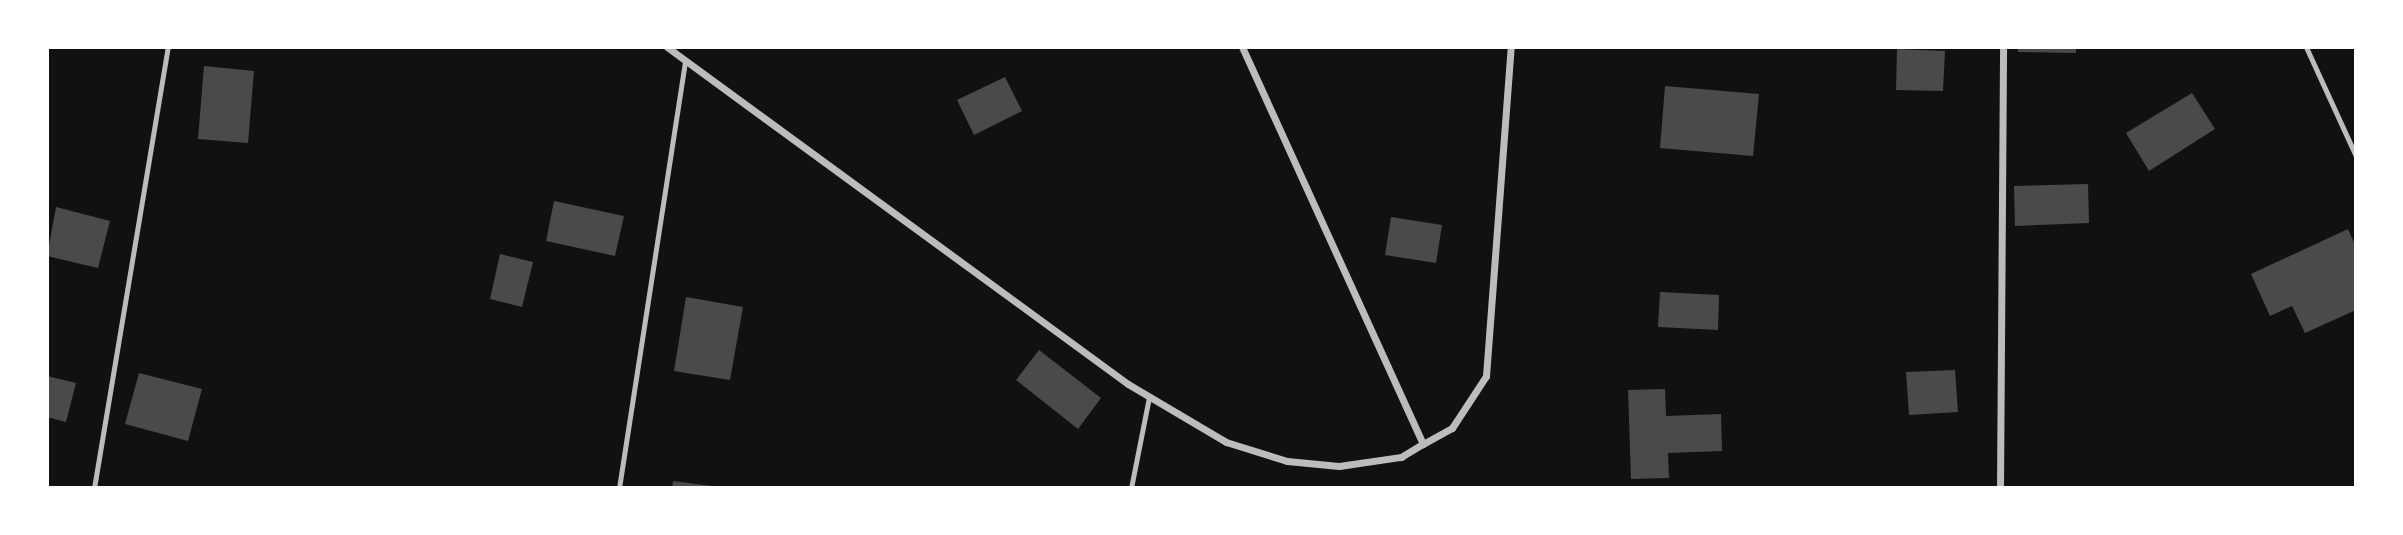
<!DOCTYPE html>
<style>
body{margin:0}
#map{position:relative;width:2403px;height:535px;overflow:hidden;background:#111;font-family:"Nunito Sans",sans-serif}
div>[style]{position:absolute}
.building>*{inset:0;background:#4a4a4a}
.service>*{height:5px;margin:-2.5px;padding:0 2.5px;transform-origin:2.5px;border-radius:2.5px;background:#bcbcbc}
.minor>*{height:7px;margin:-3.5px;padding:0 3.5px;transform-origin:3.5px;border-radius:3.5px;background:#bcbcbc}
span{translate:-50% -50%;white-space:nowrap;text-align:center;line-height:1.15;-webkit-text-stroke:5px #fff;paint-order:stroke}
.frame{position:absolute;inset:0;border:49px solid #fff;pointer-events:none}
</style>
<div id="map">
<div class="building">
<div style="clip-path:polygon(2018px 47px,2076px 47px,2076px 53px,2018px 52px)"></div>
<div style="clip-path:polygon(1897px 49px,1945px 51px,1943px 91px,1896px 90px)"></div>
<div style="clip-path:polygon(204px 66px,254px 71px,248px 143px,198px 139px)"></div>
<div style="clip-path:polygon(1005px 77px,1022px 111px,974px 135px,957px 100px)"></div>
<div style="clip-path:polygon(1665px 86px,1759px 94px,1753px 156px,1660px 148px)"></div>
<div style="clip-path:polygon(2192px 93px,2215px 129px,2149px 171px,2126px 133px)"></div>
<div style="clip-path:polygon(2088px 184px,2089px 223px,2015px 226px,2014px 186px)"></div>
<div style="clip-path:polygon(554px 201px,624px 216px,615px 256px,546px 241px)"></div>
<div style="clip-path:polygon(56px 207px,110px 221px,98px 268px,47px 256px)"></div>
<div style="clip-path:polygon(1391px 217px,1442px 225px,1436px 263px,1385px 255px)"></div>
<div style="clip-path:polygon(2348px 229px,2356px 247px,2356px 310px,2305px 333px,2292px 306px,2270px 316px,2251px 274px)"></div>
<div style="clip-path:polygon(500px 254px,533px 262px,522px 307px,490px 299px)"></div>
<div style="clip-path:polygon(1660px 292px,1719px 295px,1718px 330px,1658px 327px)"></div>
<div style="clip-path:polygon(686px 297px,743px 307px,730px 380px,674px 371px)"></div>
<div style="clip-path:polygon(1039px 350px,1101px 398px,1078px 429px,1016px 380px)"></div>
<div style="clip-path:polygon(1955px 370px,1958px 412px,1909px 415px,1906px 372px)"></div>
<div style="clip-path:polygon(139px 373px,202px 389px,188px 441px,125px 424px)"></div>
<div style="clip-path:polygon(47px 376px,76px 383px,66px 422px,47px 417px)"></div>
<div style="clip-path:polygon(1665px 389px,1666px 416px,1721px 414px,1722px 451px,1668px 453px,1669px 478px,1631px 479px,1628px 390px)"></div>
<div style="clip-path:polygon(673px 481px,712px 486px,711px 488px,672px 488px)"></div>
</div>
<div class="service">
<div style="left:2306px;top:47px;width:120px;rotate:65.4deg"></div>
<div style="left:94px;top:488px;width:447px;rotate:-80.5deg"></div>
<div style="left:619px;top:488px;width:432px;rotate:-81.2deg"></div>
<div style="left:1131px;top:488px;width:93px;rotate:-78.8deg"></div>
</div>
<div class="minor">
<div style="left:667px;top:47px;width:571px;rotate:36.17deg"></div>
<div style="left:1128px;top:384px;width:114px;rotate:30.6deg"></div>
<div style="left:1226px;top:442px;width:64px;rotate:17.3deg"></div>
<div style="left:1287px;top:461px;width:52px;rotate:5.5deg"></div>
<div style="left:1339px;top:466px;width:63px;rotate:-8.3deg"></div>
<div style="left:1401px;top:457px;width:26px;rotate:-31deg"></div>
<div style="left:1423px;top:444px;width:436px;rotate:-114.5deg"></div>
<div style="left:1423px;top:444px;width:33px;rotate:-29deg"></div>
<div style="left:1452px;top:428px;width:62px;rotate:-56.8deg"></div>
<div style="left:1486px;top:376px;width:330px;rotate:-85.7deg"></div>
<div style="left:2000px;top:488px;width:441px;rotate:-89.6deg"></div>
</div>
<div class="frame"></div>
</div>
